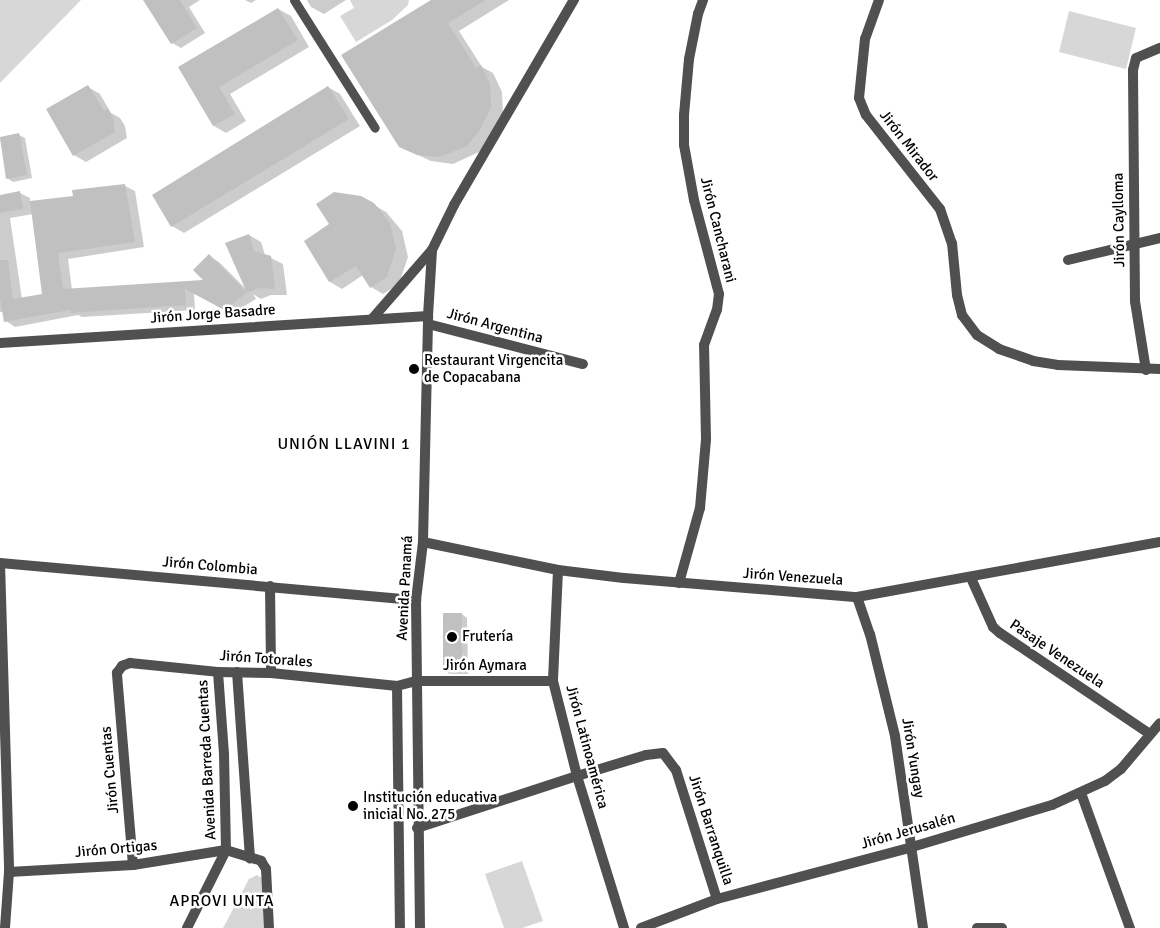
<!DOCTYPE html>
<meta charset="utf-8">
<style>
body{margin:0}
#map{position:relative;width:1160px;height:928px;overflow:hidden;background:#fff;font-family:Signika,sans-serif}
div>[style]{position:absolute}
.green>*{inset:0;background:#d7d7d7}
.shadow>*{inset:0;background:#0003}
.building>*{inset:0;background:#c0c0c0}
.service>*{height:9px;margin:-4.5px;padding:0 4.5px;transform-origin:4.5px;border-radius:4.5px;background:#505050}
.minor>*{height:10px;margin:-5px;padding:0 5px;transform-origin:5px;border-radius:5px;background:#505050}
.tertiary>*{height:10px;margin:-5px;padding:0 5px;transform-origin:5px;border-radius:5px;background:#505050}
.dots>*{width:14px;height:14px;translate:-50% -50%;box-sizing:border-box;border:2px solid #fff;border-radius:50%}
span{translate:-50% -50%;white-space:nowrap;text-align:center;line-height:1.15;-webkit-text-stroke:5px #fff;paint-order:stroke}
.street-label{font-size:15px;color:#000}
.poi-label{font-size:15px;color:#000}
.left{translate:0 -50%;text-align:left}
.neighbourhood-label{font-size:16px;color:#000;letter-spacing:1px}
</style>
<div id="map">
<div class="green">
<div style="clip-path:polygon(0 0,81px 0,0 83px)"></div>
<div style="clip-path:polygon(350px 0,409px 0,408px 5px,392px 20px,356px 42px,340px 16px,354px 8px)"></div>
<div style="clip-path:polygon(1069px 11px,1136px 28px,1126px 69px,1059px 52px)"></div>
<div style="clip-path:polygon(522px 861px,543px 921px,522px 928px,504px 928px,485px 874px)"></div>
<div style="clip-path:polygon(257px 875px,263px 879px,266px 928px,223px 928px,249px 879px)"></div>
</div>
<div class="shadow">
<div style="clip-path:polygon(145px 0,200px 0,189px 7px,205px 33px,181px 48px,172px 43px)"></div>
<div style="clip-path:polygon(245px 0,256px 0,251px 3px)"></div>
<div style="clip-path:polygon(307px 0,346px 0,324px 14px,311px 7px)"></div>
<div style="clip-path:polygon(433px 0,509px 0,459px 31px,482px 67px,493px 73px,502px 92px,503px 115px,492px 137px,479px 152px,453px 164px,431px 161px,399px 146px)"></div>
<div style="clip-path:polygon(278px 9px,291px 16px,309px 47px,230px 94px,246px 121px,226px 133px,214px 126px,180px 68px)"></div>
<div style="clip-path:polygon(88px 87px,100px 94px,111px 113px,120px 118px,125px 126px,127px 138px,86px 162px,74px 155px)"></div>
<div style="clip-path:polygon(328px 87px,340px 94px,360px 126px,184px 233px,172px 226px)"></div>
<div style="clip-path:polygon(19px 135px,25px 138px,32px 178px,13px 182px,7px 178px,0 138px)"></div>
<div style="clip-path:polygon(evenodd,125px 186px,135px 191px,144px 247px,68px 259px,72px 290px,206px 281px,209px 256px,219px 262px,247px 290px,249px 235px,261px 242px,265px 255px,283px 264px,287px 295px,271px 295px,261px 299px,253px 294px,256px 299px,243px 307px,238px 317px,194px 293px,195px 310px,82px 317px,78px 315px,15px 327px,6px 321px,4px 312px,0 312px,0 196px,20px 193px,30px 198px,30px 202px,75px 197px,125px 186px,33px 214px,43px 295px,22px 299px,10px 218px,33px 214px)"></div>
<div style="clip-path:polygon(360px 197px,386px 212px,402px 231px,408px 257px,399px 284px,383px 294px,371px 287px,363px 275px,342px 289px,330px 282px,331px 225px)"></div>
<div style="clip-path:polygon(462px 614px,467px 618px,468px 674px,450px 674px,444px 670px)"></div>
</div>
<div class="building">
<div style="clip-path:polygon(143px 0,180px 0,197px 28px,171px 44px)"></div>
<div style="clip-path:polygon(431px 0,486px 0,448px 23px,476px 68px,481px 65px,490px 84px,491px 107px,480px 130px,467px 146px,440px 157px,417px 155px,399px 147px,341px 55px)"></div>
<div style="clip-path:polygon(278px 8px,298px 40px,219px 87px,235px 114px,213px 126px,178px 67px)"></div>
<div style="clip-path:polygon(88px 85px,104px 111px,108px 109px,113px 118px,115px 132px,73px 156px,46px 109px)"></div>
<div style="clip-path:polygon(328px 86px,349px 119px,171px 227px,152px 195px)"></div>
<div style="clip-path:polygon(19px 133px,27px 175px,6px 179px,0 137px)"></div>
<div style="clip-path:polygon(125px 184px,135px 242px,58px 253px,63px 289px,203px 280px,193px 270px,209px 254px,247px 293px,234px 302px,228px 312px,185px 289px,186px 305px,71px 313px,70px 310px,4px 322px,0 298px,0 260px,8px 260px,13px 299px,42px 294px,30px 201px,73px 196px,72px 190px)"></div>
<div style="clip-path:polygon(20px 191px,23px 209px,0 213px,0 195px)"></div>
<div style="clip-path:polygon(334px 192px,361px 196px,374px 203px,390px 223px,396px 249px,387px 277px,370px 288px,356px 266px,329px 282px,304px 241px,329px 224px,316px 204px)"></div>
<div style="clip-path:polygon(249px 234px,254px 251px,271px 256px,275px 289px,259px 288px,247px 293px,225px 243px)"></div>
<div style="clip-path:polygon(443px 613px,462px 613px,462px 671px,443px 671px)"></div>
</div>
<div class="service">
<div style="left:294px;top:0;width:151px;rotate:57.7deg"></div>
</div>
<div class="minor">
<div style="left:879px;top:0;width:41px;rotate:109.7deg"></div>
<div style="left:865px;top:39px;width:59px;rotate:95.8deg"></div>
<div style="left:859px;top:98px;width:18px;rotate:68deg"></div>
<div style="left:866px;top:115px;width:120px;rotate:51.8deg"></div>
<div style="left:940px;top:209px;width:36px;rotate:71deg"></div>
<div style="left:952px;top:243px;width:52px;rotate:84.5deg"></div>
<div style="left:957px;top:295px;width:21px;rotate:76deg"></div>
<div style="left:962px;top:315px;width:25px;rotate:53deg"></div>
<div style="left:977px;top:335px;width:26px;rotate:32deg"></div>
<div style="left:999px;top:349px;width:36px;rotate:19deg"></div>
<div style="left:1033px;top:361px;width:25px;rotate:9deg"></div>
<div style="left:1058px;top:365px;width:102px;rotate:2.2deg"></div>
<div style="left:1068px;top:260px;width:95px;rotate:-13.4deg"></div>
<div style="left:372px;top:319px;width:91px;rotate:-49deg"></div>
<div style="left:428px;top:324px;width:160px;rotate:14.5deg"></div>
<div style="left:0;top:343px;width:429px;rotate:-3.6deg"></div>
<div style="left:1146px;top:370px;width:70px;rotate:-99.1deg"></div>
<div style="left:1135px;top:301px;width:231px;rotate:-90.5deg"></div>
<div style="left:1133px;top:70px;width:12px;rotate:-76deg"></div>
<div style="left:1136px;top:58px;width:26px;rotate:-23deg"></div>
<div style="left:0;top:563px;width:418px;rotate:5.1deg"></div>
<div style="left:0;top:563px;width:309px;rotate:88.3deg"></div>
<div style="left:9px;top:872px;width:56px;rotate:94.1deg"></div>
<div style="left:558px;top:570px;width:111px;rotate:92.6deg"></div>
<div style="left:553px;top:681px;width:98px;rotate:75.8deg"></div>
<div style="left:577px;top:776px;width:159px;rotate:72.8deg"></div>
<div style="left:971px;top:578px;width:54px;rotate:65.8deg"></div>
<div style="left:993px;top:627px;width:9px;rotate:41deg"></div>
<div style="left:1000px;top:633px;width:181px;rotate:34deg"></div>
<div style="left:679px;top:583px;width:78px;rotate:-74.4deg"></div>
<div style="left:700px;top:508px;width:69px;rotate:-85deg"></div>
<div style="left:706px;top:439px;width:94px;rotate:-91.2deg"></div>
<div style="left:704px;top:345px;width:37px;rotate:-70deg"></div>
<div style="left:717px;top:310px;width:16px;rotate:-83deg"></div>
<div style="left:719px;top:294px;width:97px;rotate:-104.9deg"></div>
<div style="left:694px;top:200px;width:56px;rotate:-100.3deg"></div>
<div style="left:684px;top:145px;width:30px;rotate:-90deg"></div>
<div style="left:684px;top:115px;width:56px;rotate:-84.9deg"></div>
<div style="left:689px;top:59px;width:46px;rotate:-78.7deg"></div>
<div style="left:698px;top:14px;width:15px;rotate:-70deg"></div>
<div style="left:270px;top:586px;width:87px;rotate:89.3deg"></div>
<div style="left:857px;top:597px;width:39px;rotate:71deg"></div>
<div style="left:870px;top:634px;width:105px;rotate:76.2deg"></div>
<div style="left:895px;top:736px;width:194px;rotate:81.7deg"></div>
<div style="left:237px;top:672px;width:187px;rotate:86deg"></div>
<div style="left:397px;top:686px;width:242px;rotate:89.3deg"></div>
<div style="left:1081px;top:793px;width:144px;rotate:70.1deg"></div>
<div style="left:417px;top:828px;width:168px;rotate:-18deg"></div>
<div style="left:577px;top:776px;width:72px;rotate:-16.9deg"></div>
<div style="left:646px;top:755px;width:17px;rotate:-7deg"></div>
<div style="left:663px;top:753px;width:21px;rotate:53deg"></div>
<div style="left:676px;top:770px;width:135px;rotate:72.4deg"></div>
<div style="left:133px;top:865px;width:193px;rotate:-94.8deg"></div>
<div style="left:117px;top:673px;width:9px;rotate:-54deg"></div>
<div style="left:122px;top:666px;width:9px;rotate:-21deg"></div>
<div style="left:130px;top:663px;width:88px;rotate:5.8deg"></div>
<div style="left:218px;top:672px;width:53px;rotate:1.1deg"></div>
<div style="left:271px;top:673px;width:127px;rotate:5.9deg"></div>
<div style="left:397px;top:686px;width:20px;rotate:-15deg"></div>
<div style="left:416px;top:681px;width:137px"></div>
<div style="left:9px;top:872px;width:124px;rotate:-3.2deg"></div>
<div style="left:133px;top:865px;width:94px;rotate:-9.2deg"></div>
<div style="left:226px;top:850px;width:37px;rotate:17deg"></div>
<div style="left:261px;top:861px;width:9px;rotate:58deg"></div>
<div style="left:266px;top:869px;width:59px;rotate:87.1deg"></div>
<div style="left:187px;top:928px;width:87px;rotate:-63.4deg"></div>
<div style="left:226px;top:850px;width:96px;rotate:-91.2deg"></div>
<div style="left:224px;top:754px;width:82px;rotate:-94.2deg"></div>
<div style="left:641px;top:928px;width:81px;rotate:-20.9deg"></div>
<div style="left:717px;top:899px;width:202px;rotate:-14.9deg"></div>
<div style="left:912px;top:847px;width:146px;rotate:-16.7deg"></div>
<div style="left:1052px;top:805px;width:58px;rotate:-24.4deg"></div>
<div style="left:1105px;top:781px;width:20px;rotate:-37deg"></div>
<div style="left:1121px;top:769px;width:60px;rotate:-49.7deg"></div>
<div style="left:977px;top:928px;width:25px"></div>
</div>
<div class="tertiary">
<div style="left:423px;top:542px;width:138px;rotate:11.7deg"></div>
<div style="left:558px;top:570px;width:66px;rotate:6.9deg"></div>
<div style="left:624px;top:578px;width:234px;rotate:4.7deg"></div>
<div style="left:857px;top:597px;width:308px;rotate:-10.3deg"></div>
<div style="left:420px;top:928px;width:328px;rotate:-90.7deg"></div>
<div style="left:416px;top:600px;width:58px;rotate:-83.1deg"></div>
<div style="left:423px;top:542px;width:226px;rotate:-88.7deg"></div>
<div style="left:428px;top:316px;width:66px;rotate:-86.5deg"></div>
<div style="left:432px;top:250px;width:50px;rotate:-63.9deg"></div>
<div style="left:454px;top:205px;width:238px;rotate:-59.7deg"></div>
</div>
<div class="dots">
<div style="left:414px;top:369px;background:#000"></div>
<div style="left:452px;top:637px;background:#000"></div>
<div style="left:353px;top:806px;background:#000"></div>
</div>
<div class="street-label">
<span style="left:909px;top:146px;rotate:52deg">Jirón Mirador</span>
<span style="left:1119px;top:220px;rotate:-91deg">Jirón Caylloma</span>
<span style="left:718px;top:230px;rotate:76deg">Jirón Cancharani</span>
<span style="left:213px;top:314px;rotate:-4deg">Jirón Jorge Basadre</span>
<span style="left:495px;top:326px;rotate:15deg">Jirón Argentina</span>
<span style="left:210px;top:566px;rotate:5deg">Jirón Colombia</span>
<span style="left:793px;top:577px;rotate:4deg">Jirón Venezuela</span>
<span style="left:405px;top:588px;rotate:-87deg">Avenida Panamá</span>
<span style="left:1057px;top:654px;rotate:34deg">Pasaje Venezuela</span>
<span style="left:266px;top:659px;rotate:4deg">Jirón Totorales</span>
<span style="left:485px;top:666px">Jirón Aymara</span>
<span style="left:587px;top:747px;rotate:75deg">Jirón Latinoamérica</span>
<span style="left:913px;top:758px;rotate:81deg">Jirón Yungay</span>
<span style="left:207px;top:760px;rotate:-93deg">Avenida Barreda Cuentas</span>
<span style="left:110px;top:770px;rotate:-95deg">Jirón Cuentas</span>
<span style="left:711px;top:830px;rotate:72deg">Jirón Barranquilla</span>
<span style="left:908px;top:831px;rotate:-16deg">Jirón Jerusalén</span>
<span style="left:116px;top:849px;rotate:-5deg">Jirón Ortigas</span>
</div>
<div class="poi-label">
<span class="left" style="left:424px;top:369px">Restaurant Virgencita<br>de Copacabana</span>
<span class="left" style="left:462px;top:637px">Frutería</span>
<span class="left" style="left:363px;top:806px">Institución educativa<br>inicial No. 275</span>
</div>
<div class="neighbourhood-label">
<span style="left:344px;top:444px">UNIÓN LLAVINI 1</span>
<span style="left:222px;top:901px">APROVI UNTA</span>
</div>
</div>
